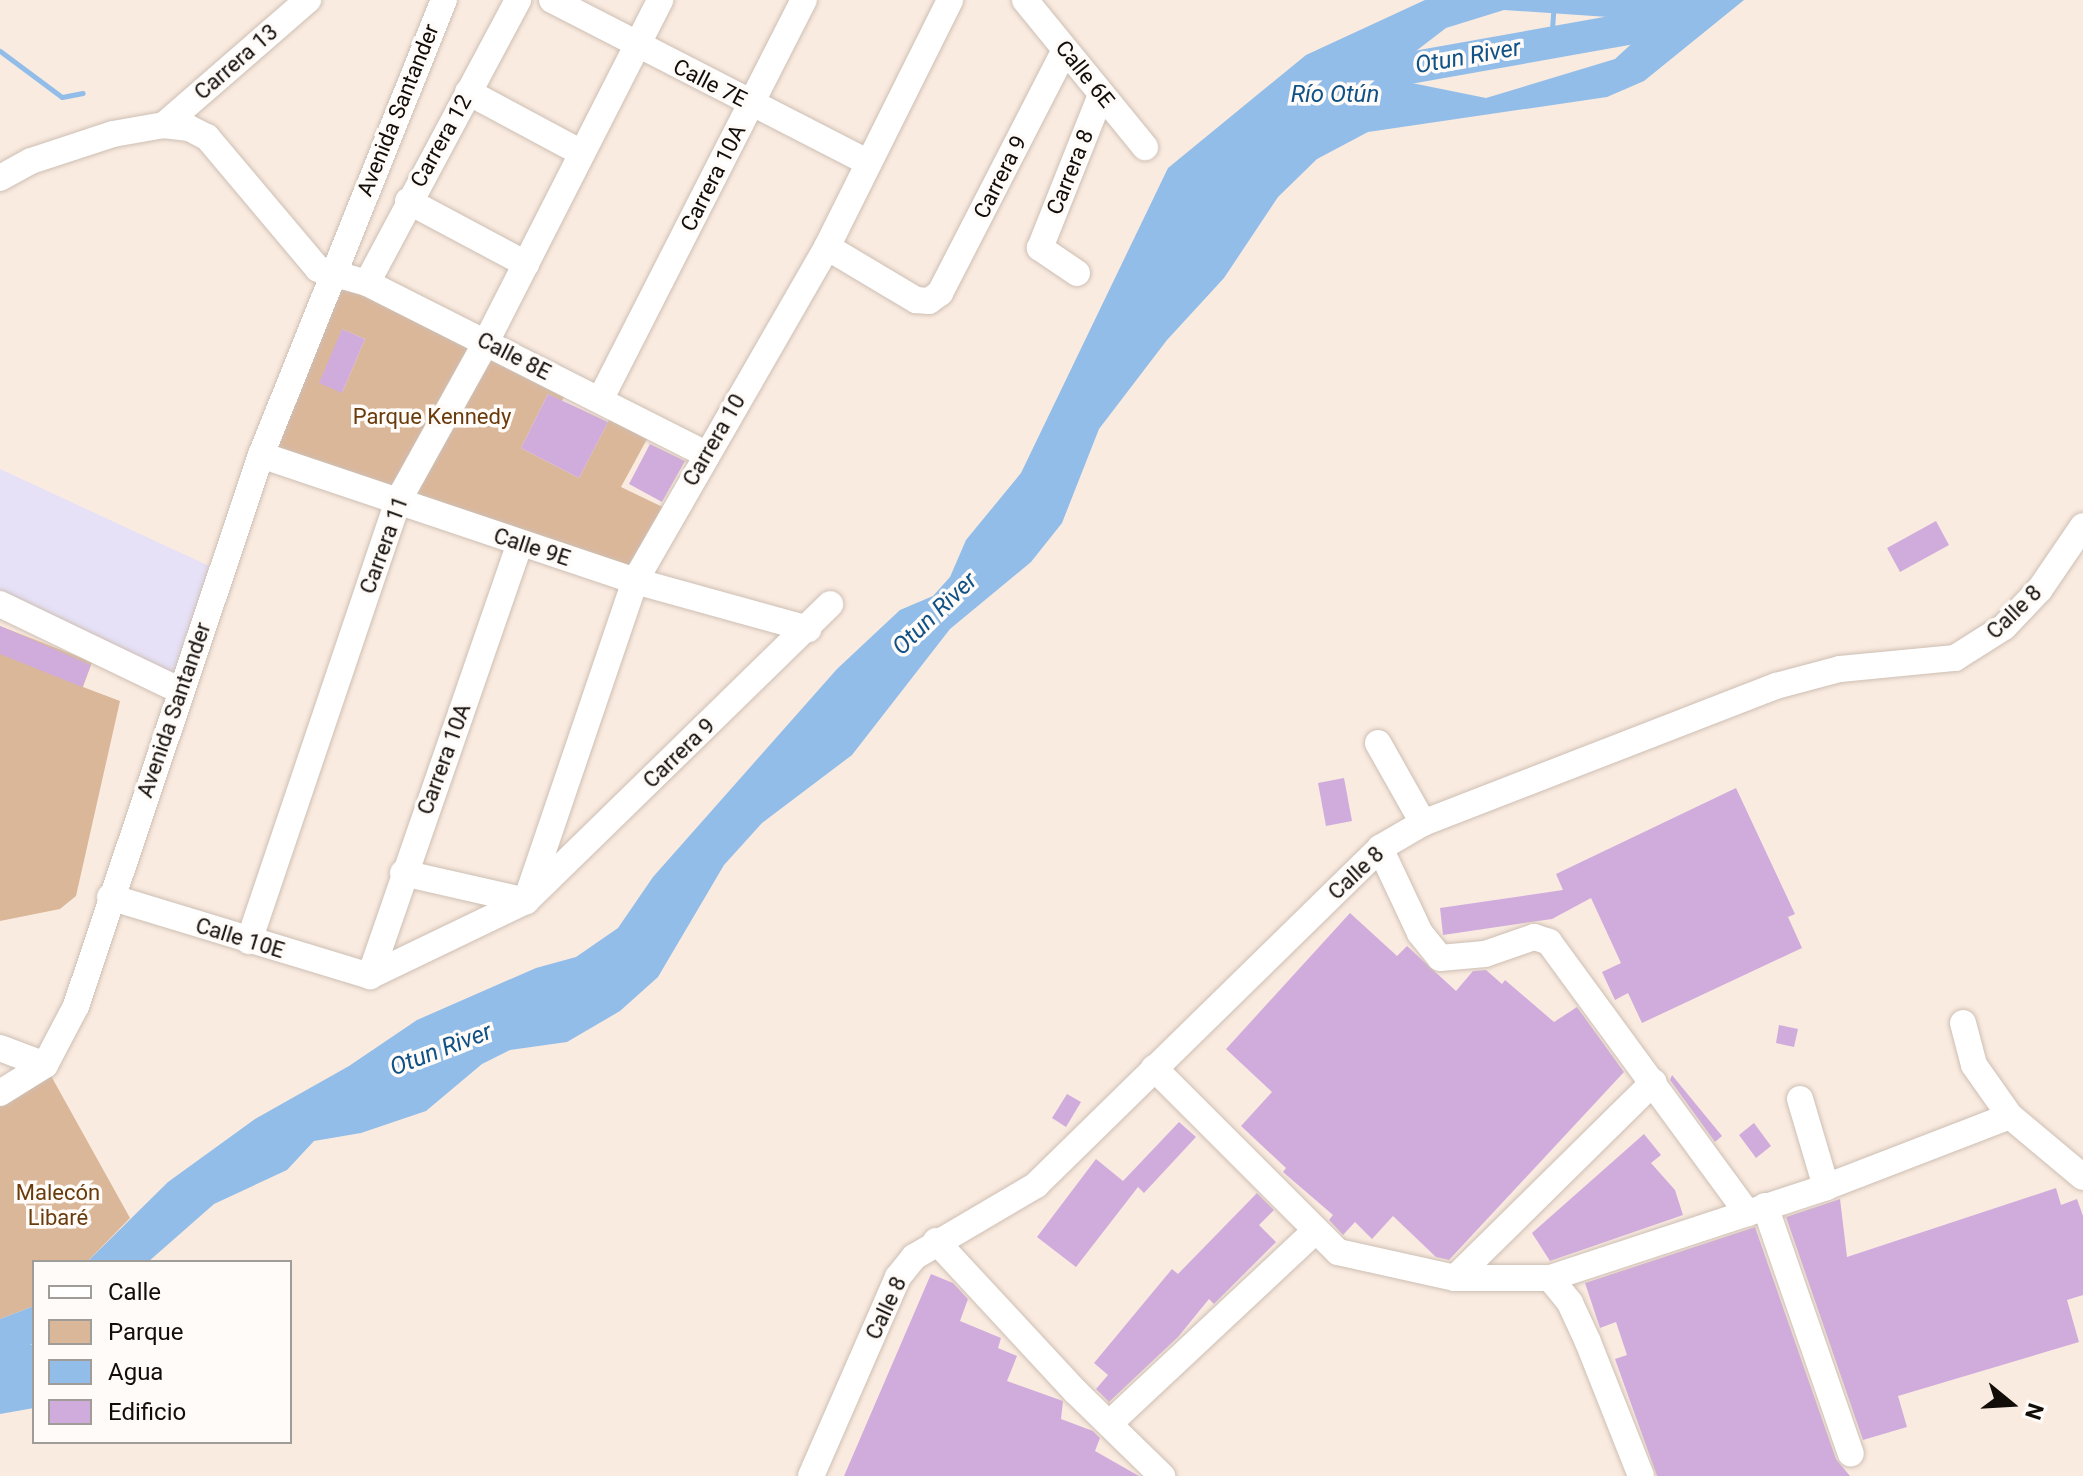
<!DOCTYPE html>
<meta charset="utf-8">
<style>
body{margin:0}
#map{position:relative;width:2083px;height:1476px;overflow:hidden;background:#faebe0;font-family:Roboto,sans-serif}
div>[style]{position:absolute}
.medical>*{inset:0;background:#e6e1f7}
.green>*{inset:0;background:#dbb79a}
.water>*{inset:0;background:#92bde9}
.stream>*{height:5px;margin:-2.5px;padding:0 2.5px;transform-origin:2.5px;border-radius:2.5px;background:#92bde9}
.river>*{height:32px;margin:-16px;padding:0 16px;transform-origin:16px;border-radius:16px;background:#92bde9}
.building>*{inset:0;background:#d0acdd}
.roads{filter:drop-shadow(0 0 2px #cdbfb4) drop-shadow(0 0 2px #cdbfb4)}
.minor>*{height:26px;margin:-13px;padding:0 13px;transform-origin:13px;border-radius:13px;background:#fff}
span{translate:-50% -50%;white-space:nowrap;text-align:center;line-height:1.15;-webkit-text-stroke:7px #fefbf8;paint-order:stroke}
.street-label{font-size:22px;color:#120d09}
.park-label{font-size:22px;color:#693b0c}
.water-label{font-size:24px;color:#105186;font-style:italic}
.legend{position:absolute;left:32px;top:1260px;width:260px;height:184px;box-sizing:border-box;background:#fefbf8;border:2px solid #a09c98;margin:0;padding:10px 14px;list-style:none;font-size:24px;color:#120d09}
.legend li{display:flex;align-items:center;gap:16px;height:40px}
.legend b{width:40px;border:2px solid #a09c98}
.north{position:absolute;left:1971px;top:1364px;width:80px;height:80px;-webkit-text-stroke:6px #fefbf8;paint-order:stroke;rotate:108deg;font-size:22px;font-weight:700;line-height:32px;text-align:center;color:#120d09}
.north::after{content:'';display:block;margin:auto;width:28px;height:36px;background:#120d09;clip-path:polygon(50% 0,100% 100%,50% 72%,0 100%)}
</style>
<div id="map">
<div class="medical">
<div style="clip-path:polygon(0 469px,220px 571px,181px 691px,0 604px)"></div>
</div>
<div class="green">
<div style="clip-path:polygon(evenodd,331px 273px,653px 428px,621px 487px,673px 512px,635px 581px,261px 455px,331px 273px,342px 329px,365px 339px,342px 393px,342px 329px,331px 273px,548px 394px,562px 401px,565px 395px,610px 418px,579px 478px,521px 448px,548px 394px)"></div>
<div style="clip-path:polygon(0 626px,92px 662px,83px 687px,120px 701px,76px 896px,60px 909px,0 921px)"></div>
<div style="clip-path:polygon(45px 1065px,130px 1218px,87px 1262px,34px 1262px,34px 1306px,0 1319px,0 1093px)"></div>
</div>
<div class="water">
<div style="clip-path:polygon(evenodd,1425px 0,1744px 0,1644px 81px,1607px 97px,1368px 132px,1317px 159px,1278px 197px,1224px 278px,1167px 340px,1099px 429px,1062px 523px,1031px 562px,950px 629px,852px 755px,762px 823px,724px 865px,658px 977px,620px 1011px,567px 1042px,510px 1050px,482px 1064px,426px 1111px,361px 1133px,314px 1141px,287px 1170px,214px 1204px,148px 1262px,87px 1262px,168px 1182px,255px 1119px,349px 1066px,417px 1020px,536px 968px,576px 957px,618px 928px,653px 877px,837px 669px,900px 610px,933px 596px,950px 577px,966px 540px,1021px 473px,1168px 168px,1306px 55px,1425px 0,1504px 10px,1637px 19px,1640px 36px,1615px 59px,1486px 98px,1382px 77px,1446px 28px,1504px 10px,1425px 0,1260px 116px,1264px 119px,1188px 246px,1156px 291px,1143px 298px,1139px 287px,1173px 221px,1225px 146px,1260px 116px)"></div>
<div style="clip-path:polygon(34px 1306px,34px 1342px,0 1368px,0 1319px)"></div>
<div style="clip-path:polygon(0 1373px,34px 1374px,34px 1408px,0 1414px)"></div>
</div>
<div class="stream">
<div style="left:1551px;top:44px;width:44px;rotate:-86.1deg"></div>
<div style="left:0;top:51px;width:77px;rotate:36.6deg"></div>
<div style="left:62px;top:97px;width:21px;rotate:-11deg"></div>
</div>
<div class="river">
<div style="left:1125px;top:336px;width:128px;rotate:-61.6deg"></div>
<div style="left:1186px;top:223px;width:133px;rotate:-54.5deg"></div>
<div style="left:1263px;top:115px;width:64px;rotate:-29deg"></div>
<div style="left:1319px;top:84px;width:325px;rotate:-10.1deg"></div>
<div style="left:1639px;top:27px;width:66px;rotate:-24.2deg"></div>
<div style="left:0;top:1370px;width:35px;rotate:-16deg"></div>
</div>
<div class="building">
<div style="clip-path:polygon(342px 329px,365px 339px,342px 393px,319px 383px)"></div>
<div style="clip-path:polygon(548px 394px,608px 422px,579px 478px,521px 448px)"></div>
<div style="clip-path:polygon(650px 444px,685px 461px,662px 502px,629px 484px)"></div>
<div style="clip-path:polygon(1936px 521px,1949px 545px,1900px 572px,1887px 548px)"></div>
<div style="clip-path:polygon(0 626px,91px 665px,82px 687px,0 654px)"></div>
<div style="clip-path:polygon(1344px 778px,1352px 821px,1326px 826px,1318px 783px)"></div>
<div style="clip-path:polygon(1736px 788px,1795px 914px,1788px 917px,1802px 948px,1642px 1023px,1628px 993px,1615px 1000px,1602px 972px,1621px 963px,1591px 898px,1552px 919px,1443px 935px,1440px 908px,1563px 890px,1556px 874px)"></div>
<div style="clip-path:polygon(1350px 913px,1397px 956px,1407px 946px,1456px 991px,1473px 971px,1486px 970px,1502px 984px,1505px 980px,1554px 1022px,1577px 1007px,1624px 1072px,1449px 1260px,1436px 1257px,1393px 1216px,1372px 1239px,1355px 1222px,1343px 1235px,1329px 1220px,1333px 1215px,1283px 1172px,1286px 1168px,1241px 1126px,1272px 1092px,1226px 1049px)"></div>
<div style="clip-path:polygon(1779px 1025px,1798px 1029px,1794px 1047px,1776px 1043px)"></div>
<div style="clip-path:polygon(1672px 1075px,1722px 1136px,1715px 1142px,1670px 1080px)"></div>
<div style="clip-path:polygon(1067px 1094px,1081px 1102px,1066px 1127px,1052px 1118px)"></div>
<div style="clip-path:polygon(1179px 1122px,1196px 1137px,1144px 1193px,1138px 1187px,1076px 1267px,1037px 1237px,1096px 1159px,1123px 1181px)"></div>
<div style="clip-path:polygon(1754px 1123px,1771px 1146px,1756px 1158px,1739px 1135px)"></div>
<div style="clip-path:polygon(1644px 1134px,1661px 1155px,1651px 1163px,1675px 1190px,1683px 1215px,1550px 1261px,1532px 1233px)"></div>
<div style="clip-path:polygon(2056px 1188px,2061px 1205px,2077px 1199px,2083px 1216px,2083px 1295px,2067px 1300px,2079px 1342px,1898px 1396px,1907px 1427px,1863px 1440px,1786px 1217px,1840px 1199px,1847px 1257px)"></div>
<div style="clip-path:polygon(1257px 1193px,1274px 1210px,1259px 1225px,1276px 1242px,1214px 1304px,1209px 1299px,1178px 1337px,1109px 1402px,1096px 1389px,1108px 1375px,1094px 1363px,1172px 1269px,1178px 1274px)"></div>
<div style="clip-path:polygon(1755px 1227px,1836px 1459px,1850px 1476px,1657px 1476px,1615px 1359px,1627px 1355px,1616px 1322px,1600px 1328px,1585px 1283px)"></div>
<div style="clip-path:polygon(931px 1274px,953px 1283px,968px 1299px,960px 1321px,1001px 1338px,998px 1348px,1017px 1356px,1007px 1381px,1063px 1401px,1061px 1419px,1093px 1431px,1100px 1438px,1095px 1451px,1139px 1476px,844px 1476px)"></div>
</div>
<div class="roads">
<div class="minor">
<div style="left:552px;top:0;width:356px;rotate:27.2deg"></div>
<div style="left:1025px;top:0;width:190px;rotate:50.8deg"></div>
<div style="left:468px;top:92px;width:129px;rotate:28.2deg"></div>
<div style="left:164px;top:125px;width:191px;rotate:-41deg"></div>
<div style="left:0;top:178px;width:35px;rotate:-29deg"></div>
<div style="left:31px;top:161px;width:86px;rotate:-18.2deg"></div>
<div style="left:113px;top:134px;width:52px;rotate:-10deg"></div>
<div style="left:164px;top:125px;width:25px;rotate:7deg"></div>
<div style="left:189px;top:128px;width:20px;rotate:27deg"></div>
<div style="left:207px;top:137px;width:172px;rotate:49.9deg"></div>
<div style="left:318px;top:269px;width:51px;rotate:15.9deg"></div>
<div style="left:367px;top:283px;width:380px;rotate:26.8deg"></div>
<div style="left:408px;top:201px;width:134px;rotate:28.1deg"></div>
<div style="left:827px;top:247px;width:104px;rotate:30.8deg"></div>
<div style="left:916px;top:300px;width:13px;rotate:4deg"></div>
<div style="left:929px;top:301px;width:14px;rotate:-36deg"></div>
<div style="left:940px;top:293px;width:273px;rotate:-62.8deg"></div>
<div style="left:1077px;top:273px;width:45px;rotate:-146deg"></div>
<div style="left:1040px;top:248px;width:165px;rotate:-68.3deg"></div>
<div style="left:367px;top:283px;width:321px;rotate:-61.9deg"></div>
<div style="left:600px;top:400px;width:449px;rotate:-63deg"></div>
<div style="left:261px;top:455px;width:395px;rotate:18.6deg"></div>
<div style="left:635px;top:581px;width:180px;rotate:15.5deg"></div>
<div style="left:0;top:604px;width:201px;rotate:25.7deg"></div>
<div style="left:1378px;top:743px;width:92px;rotate:60.6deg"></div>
<div style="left:1380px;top:848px;width:94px;rotate:64.8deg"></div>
<div style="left:1420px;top:933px;width:32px;rotate:51deg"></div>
<div style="left:1440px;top:958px;width:45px;rotate:-5.1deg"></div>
<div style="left:1485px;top:954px;width:52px;rotate:-19.1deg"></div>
<div style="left:1534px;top:937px;width:16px;rotate:18deg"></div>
<div style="left:1549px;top:942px;width:336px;rotate:53.8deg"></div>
<div style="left:403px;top:873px;width:126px;rotate:12.8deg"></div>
<div style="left:110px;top:897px;width:272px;rotate:16.9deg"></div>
<div style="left:526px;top:901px;width:338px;rotate:-71.2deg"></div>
<div style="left:635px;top:581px;width:385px;rotate:-60.1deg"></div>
<div style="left:827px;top:247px;width:276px;rotate:-63.5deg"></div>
<div style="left:249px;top:941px;width:465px;rotate:-71.3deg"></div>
<div style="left:398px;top:501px;width:182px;rotate:-61deg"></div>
<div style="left:486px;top:342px;width:384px;rotate:-63deg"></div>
<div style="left:370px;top:976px;width:173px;rotate:-25.7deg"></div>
<div style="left:526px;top:901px;width:425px;rotate:-44.3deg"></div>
<div style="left:370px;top:976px;width:458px;rotate:-70.9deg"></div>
<div style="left:1963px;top:1023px;width:43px;rotate:75.3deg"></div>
<div style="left:1974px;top:1065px;width:62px;rotate:54.8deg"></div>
<div style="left:2010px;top:1116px;width:95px;rotate:39.9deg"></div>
<div style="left:0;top:1048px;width:48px;rotate:20.7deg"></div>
<div style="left:1154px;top:1068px;width:260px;rotate:45deg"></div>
<div style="left:1338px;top:1252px;width:120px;rotate:12.5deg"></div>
<div style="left:1455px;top:1278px;width:95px"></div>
<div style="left:1550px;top:1278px;width:32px;rotate:51deg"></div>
<div style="left:1570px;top:1303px;width:43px;rotate:65.2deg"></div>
<div style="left:1588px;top:1342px;width:144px;rotate:68.4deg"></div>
<div style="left:0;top:1093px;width:53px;rotate:-31.9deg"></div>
<div style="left:45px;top:1065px;width:67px;rotate:-62.3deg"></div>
<div style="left:76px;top:1006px;width:581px;rotate:-71.44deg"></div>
<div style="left:261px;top:455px;width:490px;rotate:-68.1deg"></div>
<div style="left:1800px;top:1099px;width:92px;rotate:73.5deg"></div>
<div style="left:1765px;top:1206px;width:262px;rotate:70.9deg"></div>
<div style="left:936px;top:1241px;width:205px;rotate:47.2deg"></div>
<div style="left:1075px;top:1391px;width:122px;rotate:44.3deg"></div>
<div style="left:1455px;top:1278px;width:279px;rotate:-44.6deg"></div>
<div style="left:1550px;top:1278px;width:291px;rotate:-18.2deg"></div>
<div style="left:1826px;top:1187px;width:197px;rotate:-21.1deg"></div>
<div style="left:1110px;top:1423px;width:278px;rotate:-43.1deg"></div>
<div style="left:811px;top:1476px;width:217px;rotate:-66.4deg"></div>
<div style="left:898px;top:1277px;width:26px;rotate:-51deg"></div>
<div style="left:914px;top:1257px;width:142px;rotate:-30.5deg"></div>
<div style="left:1036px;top:1185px;width:482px;rotate:-44.4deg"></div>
<div style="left:1380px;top:848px;width:50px;rotate:-30.2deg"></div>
<div style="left:1423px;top:823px;width:379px;rotate:-21.2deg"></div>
<div style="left:1776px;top:686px;width:66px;rotate:-14.9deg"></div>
<div style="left:1840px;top:669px;width:116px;rotate:-5.5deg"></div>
<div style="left:1955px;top:658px;width:58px;rotate:-32.3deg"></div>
<div style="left:2004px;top:627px;width:52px;rotate:-46.5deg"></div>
<div style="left:2040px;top:589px;width:76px;rotate:-55.7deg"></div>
</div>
</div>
<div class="street-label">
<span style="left:236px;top:62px;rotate:-41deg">Carrera 13</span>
<span style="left:1085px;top:74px;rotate:51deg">Calle 6E</span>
<span style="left:710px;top:83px;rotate:27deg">Calle 7E</span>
<span style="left:398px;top:110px;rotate:-68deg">Avenida Santander</span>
<span style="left:441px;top:141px;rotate:-61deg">Carrera 12</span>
<span style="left:1070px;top:172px;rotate:-68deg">Carrera 8</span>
<span style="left:1000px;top:177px;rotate:-63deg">Carrera 9</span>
<span style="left:713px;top:178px;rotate:-63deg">Carrera 10A</span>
<span style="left:514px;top:356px;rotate:27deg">Calle 8E</span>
<span style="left:714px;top:440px;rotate:-60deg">Carrera 10</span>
<span style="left:384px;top:545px;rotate:-70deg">Carrera 11</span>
<span style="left:532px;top:547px;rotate:18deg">Calle 9E</span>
<span style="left:2014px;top:612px;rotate:-44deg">Calle 8</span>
<span style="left:174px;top:710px;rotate:-71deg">Avenida Santander</span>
<span style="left:679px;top:753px;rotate:-44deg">Carrera 9</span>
<span style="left:444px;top:759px;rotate:-70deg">Carrera 10A</span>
<span style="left:1356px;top:873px;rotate:-43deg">Calle 8</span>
<span style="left:240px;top:938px;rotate:17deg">Calle 10E</span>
<span style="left:886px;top:1308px;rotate:-65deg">Calle 8</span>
</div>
<div class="park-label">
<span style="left:432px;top:417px">Parque Kennedy</span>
<span style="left:58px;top:1205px">Malecón<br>Libaré</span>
</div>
<div class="water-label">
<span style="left:1468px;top:57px;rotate:-10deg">Otun River</span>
<span style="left:1335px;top:95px">Río Otún</span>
<span style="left:935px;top:614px;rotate:-44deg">Otun River</span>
<span style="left:441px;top:1050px;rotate:-21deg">Otun River</span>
</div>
<ul class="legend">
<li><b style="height:10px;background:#fff"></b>Calle</li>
<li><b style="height:22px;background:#dbb79a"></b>Parque</li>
<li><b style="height:22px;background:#92bde9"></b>Agua</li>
<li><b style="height:22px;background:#d0acdd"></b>Edificio</li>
</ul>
<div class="north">N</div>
</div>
